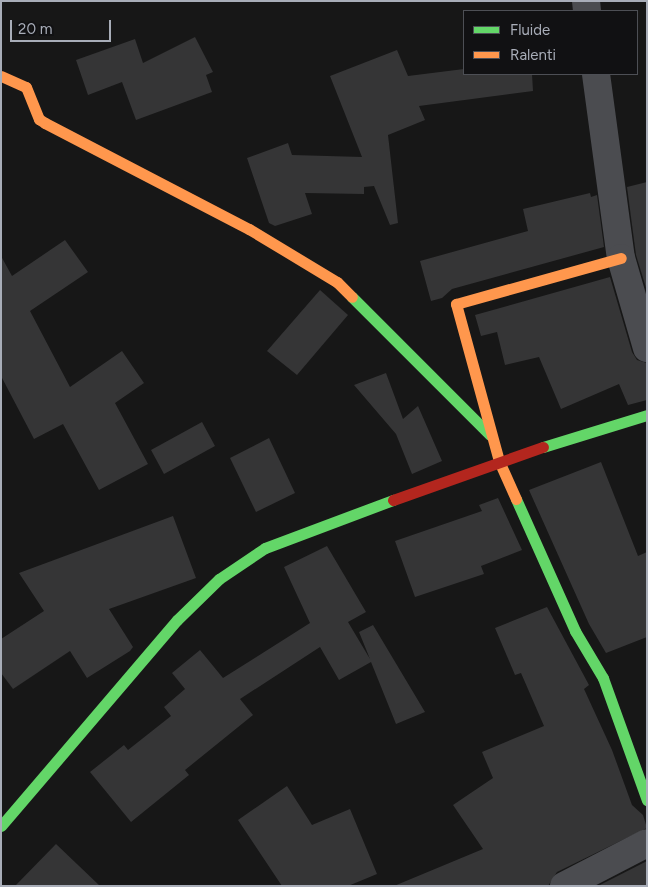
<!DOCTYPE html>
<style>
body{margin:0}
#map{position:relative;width:648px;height:887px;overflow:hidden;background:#171717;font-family:Figtree,sans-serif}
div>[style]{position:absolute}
.building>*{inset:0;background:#353536}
.street>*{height:28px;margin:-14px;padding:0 14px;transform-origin:14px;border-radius:14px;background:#4b4c50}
.fast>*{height:11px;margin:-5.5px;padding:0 5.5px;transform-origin:5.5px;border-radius:5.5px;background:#63d668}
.slow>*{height:11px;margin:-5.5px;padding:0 5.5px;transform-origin:5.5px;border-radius:5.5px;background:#ff974d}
.jam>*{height:11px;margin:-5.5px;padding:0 5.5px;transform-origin:5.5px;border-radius:5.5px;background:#b3261e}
span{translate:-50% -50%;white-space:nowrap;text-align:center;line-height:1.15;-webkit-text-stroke:4px #111113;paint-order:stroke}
.frame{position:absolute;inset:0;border:2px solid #a8adb8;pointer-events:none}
.legend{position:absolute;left:463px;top:10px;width:175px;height:65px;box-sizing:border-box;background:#111113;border:1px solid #4d4f55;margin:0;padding:6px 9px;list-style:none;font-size:15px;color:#a8adb8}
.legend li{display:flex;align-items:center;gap:10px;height:25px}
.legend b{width:25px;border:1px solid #4d4f55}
.scale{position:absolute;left:10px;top:20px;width:101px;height:22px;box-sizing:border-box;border:2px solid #a8adb8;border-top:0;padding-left:6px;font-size:15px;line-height:18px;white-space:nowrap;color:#a8adb8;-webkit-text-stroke:4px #111113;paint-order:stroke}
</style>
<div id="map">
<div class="building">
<div style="clip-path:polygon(195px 37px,213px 72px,206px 75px,212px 92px,136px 120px,122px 82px,88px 95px,76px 60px,135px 39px,143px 63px)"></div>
<div style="clip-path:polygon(397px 50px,408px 76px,464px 69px,464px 74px,532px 74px,533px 91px,419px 106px,425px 120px,388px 135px,398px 223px,390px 225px,374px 186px,364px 187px,364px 194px,305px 193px,312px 214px,275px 226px,269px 223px,247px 158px,288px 143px,292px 155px,362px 157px,330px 76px)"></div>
<div style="clip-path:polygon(647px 182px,647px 291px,636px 255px,627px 187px)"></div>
<div style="clip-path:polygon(590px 193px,591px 197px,597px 195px,604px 247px,452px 289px,442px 298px,431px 301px,420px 261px,528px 231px,523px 209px)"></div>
<div style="clip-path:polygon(65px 240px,88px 272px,30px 311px,70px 387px,122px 351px,144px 383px,115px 403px,148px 464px,99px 490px,63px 424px,34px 439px,1px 376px,1px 256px,12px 276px)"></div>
<div style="clip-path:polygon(610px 277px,632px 352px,637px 360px,647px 363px,647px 400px,628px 405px,619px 384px,561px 409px,539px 357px,505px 365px,497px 332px,481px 336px,475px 315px)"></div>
<div style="clip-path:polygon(320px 290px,348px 315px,297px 375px,267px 351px)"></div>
<div style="clip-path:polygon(386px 373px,403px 419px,418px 406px,442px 461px,412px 474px,396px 434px,354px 385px)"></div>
<div style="clip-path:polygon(202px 422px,215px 446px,164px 474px,151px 450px)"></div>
<div style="clip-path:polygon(269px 438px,295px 493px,256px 512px,230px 458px)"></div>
<div style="clip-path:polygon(601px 462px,638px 556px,647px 552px,647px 637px,606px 653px,589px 624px,529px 490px)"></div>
<div style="clip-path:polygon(498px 498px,522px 550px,481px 566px,484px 574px,415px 597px,395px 541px,482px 511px,479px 505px)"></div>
<div style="clip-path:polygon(173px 516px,196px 578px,109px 609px,133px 647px,130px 651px,87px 678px,70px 651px,13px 689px,1px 673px,1px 639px,44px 611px,19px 573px)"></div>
<div style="clip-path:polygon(327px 546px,366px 612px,348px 622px,370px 659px,359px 632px,373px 625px,425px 712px,396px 724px,371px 662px,339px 680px,320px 647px,240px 699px,253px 715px,185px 770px,189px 775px,131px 822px,90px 772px,124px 745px,128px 750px,171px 716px,164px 707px,185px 689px,172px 673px,200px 650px,223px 678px,310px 623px,284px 567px)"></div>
<div style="clip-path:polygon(547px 607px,589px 685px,584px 689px,612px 750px,632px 805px,643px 815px,647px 828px,557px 872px,548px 886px,394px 886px,483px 849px,453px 805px,493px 778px,482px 752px,544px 726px,521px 673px,515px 675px,495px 628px)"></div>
<div style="clip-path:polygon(287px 786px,312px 825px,350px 809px,377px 874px,348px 886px,282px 886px,238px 820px)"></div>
<div style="clip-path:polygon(56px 844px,100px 886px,15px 886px)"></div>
<div style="clip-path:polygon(647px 861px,647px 886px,598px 886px)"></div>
</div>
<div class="street">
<div style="left:586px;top:1px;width:10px;rotate:84deg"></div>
<div style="left:596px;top:74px;width:186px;rotate:82.3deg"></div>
<div style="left:621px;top:258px;width:94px;rotate:73.9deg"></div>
<div style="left:564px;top:886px;width:93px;rotate:-27.4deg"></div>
</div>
<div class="fast">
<div style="left:352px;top:297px;width:195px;rotate:45deg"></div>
<div style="left:543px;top:447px;width:109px;rotate:-17.1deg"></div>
<div style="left:516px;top:499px;width:145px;rotate:65.9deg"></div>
<div style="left:575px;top:631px;width:55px;rotate:59.2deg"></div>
<div style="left:603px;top:678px;width:130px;rotate:70.2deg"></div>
<div style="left:1px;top:826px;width:271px;rotate:-49.5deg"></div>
<div style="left:177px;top:620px;width:59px;rotate:-44.3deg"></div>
<div style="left:219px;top:579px;width:55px;rotate:-34deg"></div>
<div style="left:265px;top:548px;width:137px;rotate:-20.6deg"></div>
</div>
<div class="slow">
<div style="left:1px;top:76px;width:27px;rotate:24deg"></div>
<div style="left:26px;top:87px;width:35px;rotate:68deg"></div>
<div style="left:39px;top:119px;width:7px;rotate:34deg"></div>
<div style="left:45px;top:123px;width:230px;rotate:27.5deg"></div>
<div style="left:249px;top:229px;width:103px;rotate:31.1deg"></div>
<div style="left:337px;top:282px;width:21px;rotate:45deg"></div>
<div style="left:516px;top:499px;width:42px;rotate:-114.1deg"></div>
<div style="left:499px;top:461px;width:163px;rotate:-105.3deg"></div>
<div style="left:456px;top:304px;width:171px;rotate:-15.6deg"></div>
</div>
<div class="jam">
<div style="left:393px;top:500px;width:159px;rotate:-19.5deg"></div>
</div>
<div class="frame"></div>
<ul class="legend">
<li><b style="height:6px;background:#63d668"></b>Fluide</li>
<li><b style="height:6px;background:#ff974d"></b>Ralenti</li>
</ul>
<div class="scale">20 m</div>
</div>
